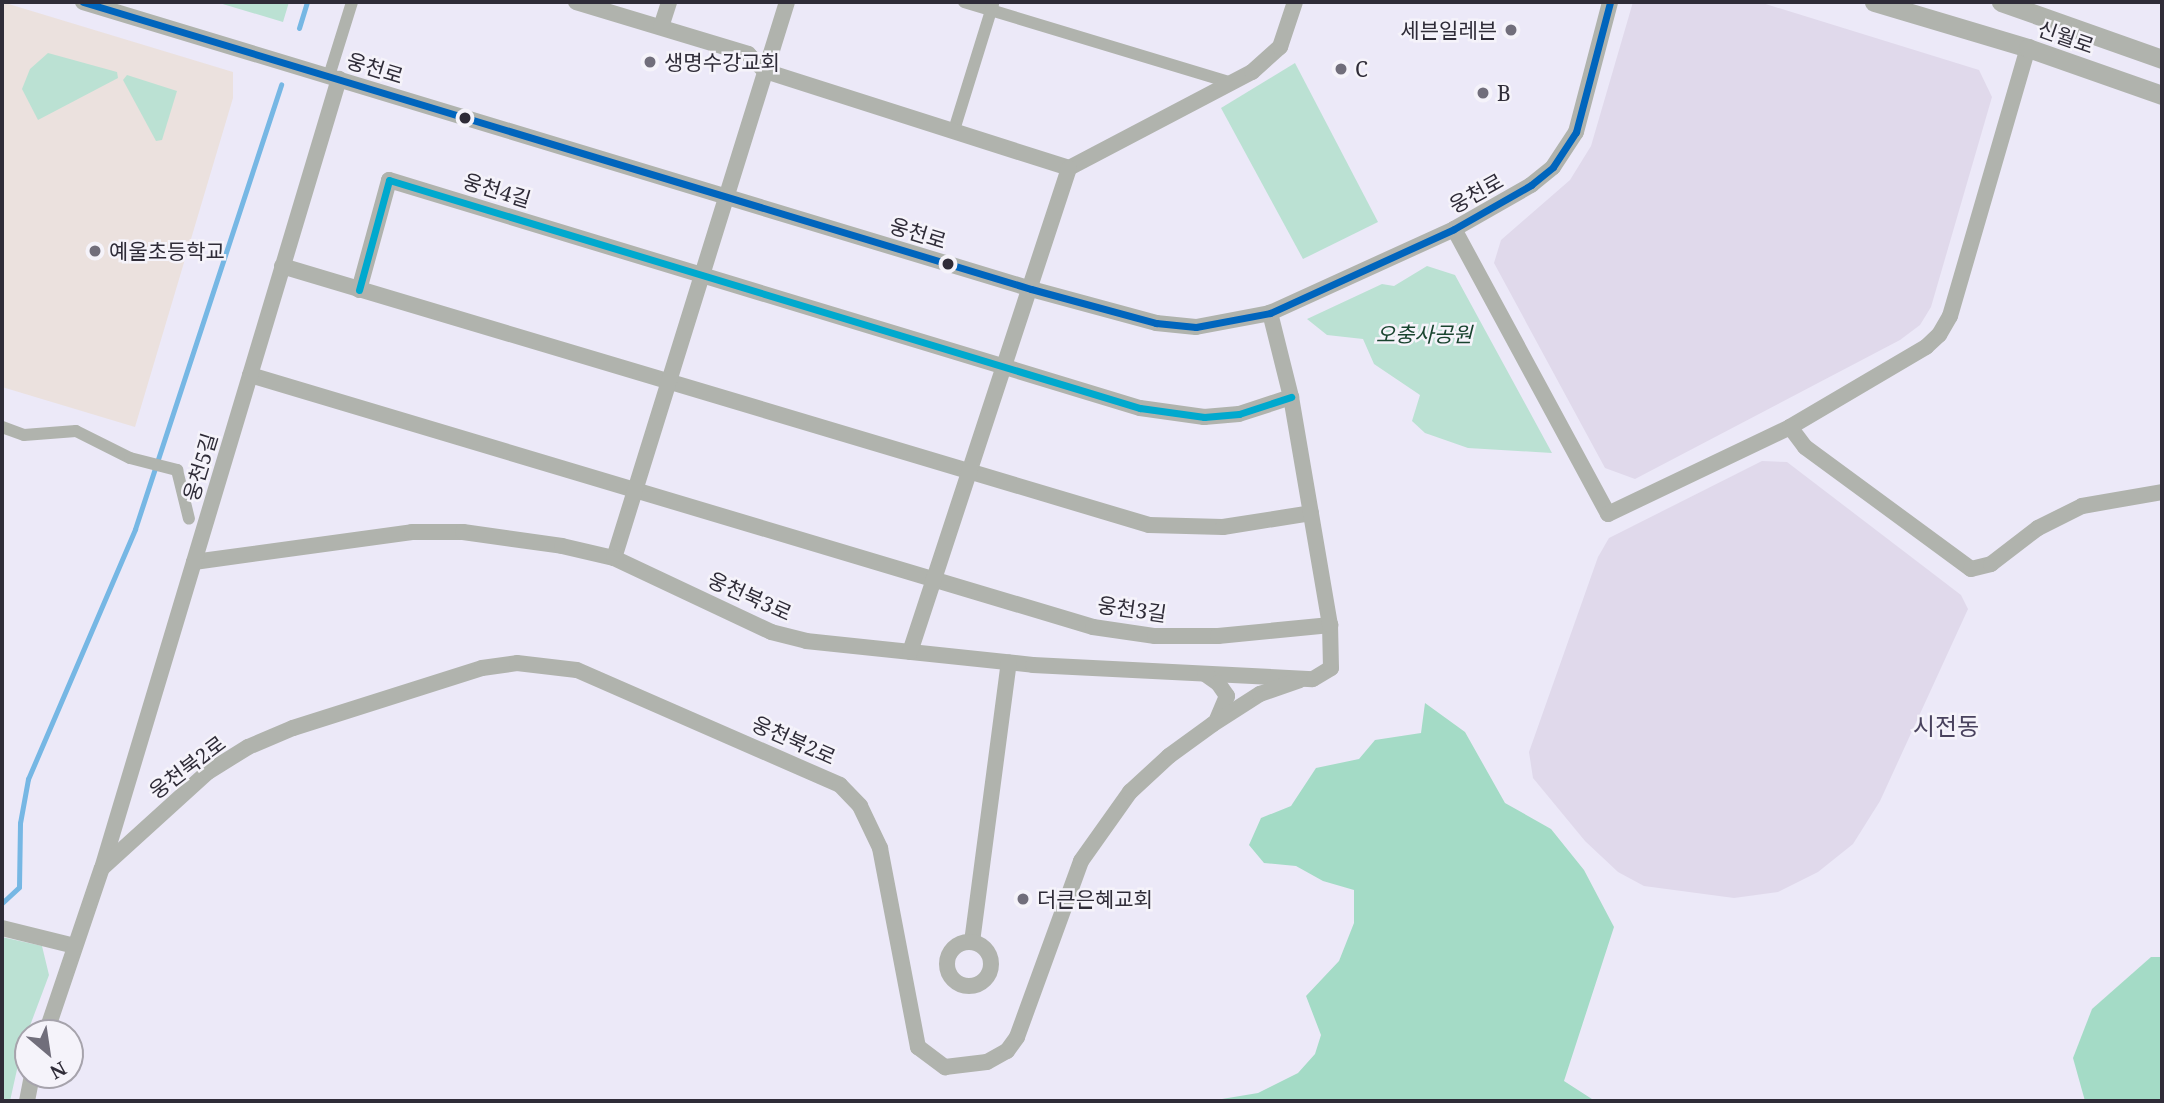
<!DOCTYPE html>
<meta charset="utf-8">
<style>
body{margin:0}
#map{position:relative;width:2164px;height:1103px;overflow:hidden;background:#ece9f8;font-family:"Noto Serif","Noto Sans KR",serif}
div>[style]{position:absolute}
.education>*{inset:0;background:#ebe1de}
.medical>*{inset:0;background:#e0d9eb}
.green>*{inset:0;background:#bbe1d3}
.forest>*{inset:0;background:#a4dbc6}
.stream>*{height:5px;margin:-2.5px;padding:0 2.5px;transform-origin:2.5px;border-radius:2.5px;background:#76b7e4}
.pedestrian>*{height:12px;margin:-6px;padding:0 6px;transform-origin:6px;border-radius:6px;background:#b0b3ad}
.minor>*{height:16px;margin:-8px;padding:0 8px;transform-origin:8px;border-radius:8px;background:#b0b3ad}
.minor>.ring{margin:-8px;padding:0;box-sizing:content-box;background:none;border:16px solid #b0b3ad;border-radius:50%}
.tertiary>*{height:19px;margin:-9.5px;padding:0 9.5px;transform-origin:9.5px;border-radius:9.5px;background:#b0b3ad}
.bus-1>*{height:7px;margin:-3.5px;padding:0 3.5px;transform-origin:3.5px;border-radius:3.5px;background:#0065bd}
.bus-2>*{height:7px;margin:-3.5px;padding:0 3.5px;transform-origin:3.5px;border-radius:3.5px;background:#00a9ce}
.dots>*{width:19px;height:19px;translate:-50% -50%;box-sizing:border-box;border:4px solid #f5f3fa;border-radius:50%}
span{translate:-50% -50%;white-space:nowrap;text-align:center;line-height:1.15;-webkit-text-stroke:5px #f5f3fa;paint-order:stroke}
.poi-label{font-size:21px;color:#2f2c38}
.right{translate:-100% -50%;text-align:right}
.left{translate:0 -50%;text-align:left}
.street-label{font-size:21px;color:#2f2c38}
.park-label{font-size:21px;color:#19442f;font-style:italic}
.quarter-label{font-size:24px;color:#49425e}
.frame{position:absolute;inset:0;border:4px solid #2f2c38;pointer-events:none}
.north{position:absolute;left:14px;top:1019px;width:70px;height:70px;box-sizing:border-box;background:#f5f3fa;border:2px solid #a6a3ac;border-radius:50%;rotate:151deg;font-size:19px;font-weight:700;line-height:28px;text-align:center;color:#2f2c38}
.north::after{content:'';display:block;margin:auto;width:24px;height:32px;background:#716e7b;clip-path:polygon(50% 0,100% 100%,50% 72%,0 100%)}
</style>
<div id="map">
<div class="education">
<div style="clip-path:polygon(2px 2px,233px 72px,233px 98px,135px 427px,2px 387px)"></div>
</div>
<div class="medical">
<div style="clip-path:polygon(1633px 2px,1759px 2px,1979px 70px,1992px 97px,1931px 307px,1920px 325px,1900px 340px,1635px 479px,1605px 468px,1494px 263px,1501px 240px,1570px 180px,1591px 146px)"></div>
<div style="clip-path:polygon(1762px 461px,1787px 462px,1961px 595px,1968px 609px,1880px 801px,1853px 844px,1818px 872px,1778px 892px,1734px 898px,1644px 886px,1618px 872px,1585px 841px,1533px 778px,1529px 752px,1598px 557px,1609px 538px)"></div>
</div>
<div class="green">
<div style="clip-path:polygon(216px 2px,289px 2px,283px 22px)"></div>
<div style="clip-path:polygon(48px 53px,117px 72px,118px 78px,38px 120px,22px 89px,30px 69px)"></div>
<div style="clip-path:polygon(1295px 63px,1378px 222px,1303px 259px,1221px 108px)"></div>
<div style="clip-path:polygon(127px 75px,177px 91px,162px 140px,156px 141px,123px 80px)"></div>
<div style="clip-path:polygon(1427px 266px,1455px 275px,1552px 453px,1468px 448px,1425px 433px,1412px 421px,1420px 395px,1374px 364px,1363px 339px,1327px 335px,1307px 319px,1382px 284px,1394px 286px)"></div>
<div style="clip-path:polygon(2px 937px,42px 946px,49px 975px,22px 1047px,10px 1101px,2px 1101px)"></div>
</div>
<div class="forest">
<div style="clip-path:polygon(1425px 703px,1465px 732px,1505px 803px,1551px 829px,1584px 870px,1614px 927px,1564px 1081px,1595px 1101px,1210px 1101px,1258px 1093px,1298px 1073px,1315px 1054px,1321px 1035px,1306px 996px,1339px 961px,1354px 923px,1354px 890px,1323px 881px,1296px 866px,1264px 863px,1249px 845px,1261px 818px,1291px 806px,1316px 768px,1359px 759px,1375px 740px,1421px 733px)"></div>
<div style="clip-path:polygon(2151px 957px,2162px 957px,2162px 1101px,2085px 1101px,2073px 1058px,2092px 1009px)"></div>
</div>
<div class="stream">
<div style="left:299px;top:28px;width:27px;rotate:-73deg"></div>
<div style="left:2px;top:903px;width:23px;rotate:-43deg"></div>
<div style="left:19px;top:887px;width:64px;rotate:-89.1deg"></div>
<div style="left:20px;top:823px;width:45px;rotate:-79.7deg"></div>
<div style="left:28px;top:779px;width:272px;rotate:-66.8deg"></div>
<div style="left:135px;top:529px;width:468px;rotate:-71.8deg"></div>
</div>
<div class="pedestrian">
<div style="left:964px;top:2px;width:280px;rotate:16.8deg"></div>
<div style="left:329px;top:76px;width:77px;rotate:-72.7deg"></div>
<div style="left:954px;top:130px;width:132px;rotate:-72.8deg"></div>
<div style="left:2px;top:427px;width:23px;rotate:20deg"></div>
<div style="left:24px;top:435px;width:52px;rotate:-4.4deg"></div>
<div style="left:76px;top:431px;width:60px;rotate:26.6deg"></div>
<div style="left:130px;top:458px;width:49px;rotate:14.3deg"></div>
<div style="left:177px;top:470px;width:50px;rotate:76.2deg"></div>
</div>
<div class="minor">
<div style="left:83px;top:2px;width:990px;rotate:16.84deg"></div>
<div style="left:1031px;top:289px;width:130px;rotate:15.2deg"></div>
<div style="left:1156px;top:323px;width:40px;rotate:5.7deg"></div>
<div style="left:1196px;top:327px;width:75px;rotate:-10.7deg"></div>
<div style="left:1270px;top:313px;width:202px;rotate:-24.5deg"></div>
<div style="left:1454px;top:229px;width:89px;rotate:-29.7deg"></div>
<div style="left:1531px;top:185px;width:28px;rotate:-39deg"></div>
<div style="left:1553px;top:167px;width:42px;rotate:-56.7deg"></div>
<div style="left:1576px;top:132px;width:134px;rotate:-75.3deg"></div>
<div style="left:576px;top:2px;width:180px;rotate:16.8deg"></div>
<div style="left:748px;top:54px;width:24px;rotate:45deg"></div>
<div style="left:765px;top:71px;width:319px;rotate:17.7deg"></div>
<div style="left:1069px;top:168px;width:207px;rotate:-27.7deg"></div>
<div style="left:1252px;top:72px;width:38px;rotate:-42deg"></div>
<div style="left:1280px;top:47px;width:47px;rotate:-71.6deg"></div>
<div style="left:661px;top:27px;width:26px;rotate:-72deg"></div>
<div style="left:1454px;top:229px;width:324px;rotate:61.6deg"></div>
<div style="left:1608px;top:514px;width:202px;rotate:-25.5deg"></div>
<div style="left:1790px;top:427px;width:158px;rotate:-30.5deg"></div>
<div style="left:1926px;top:347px;width:18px;rotate:-43deg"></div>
<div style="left:1939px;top:335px;width:22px;rotate:-60deg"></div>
<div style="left:1950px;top:316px;width:279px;rotate:-73.8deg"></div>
<div style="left:282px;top:266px;width:905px;rotate:16.63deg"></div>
<div style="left:1149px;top:525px;width:74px;rotate:1.5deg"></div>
<div style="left:1223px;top:527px;width:89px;rotate:-9deg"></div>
<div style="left:359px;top:290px;width:114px;rotate:-74.7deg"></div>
<div style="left:389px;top:180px;width:785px;rotate:16.89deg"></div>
<div style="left:1140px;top:408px;width:65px;rotate:8deg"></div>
<div style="left:1204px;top:417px;width:35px;rotate:-5deg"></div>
<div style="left:1239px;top:414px;width:55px;rotate:-18.1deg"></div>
<div style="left:250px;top:375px;width:880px;rotate:16.64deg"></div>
<div style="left:1093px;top:627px;width:63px;rotate:8.3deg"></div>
<div style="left:1155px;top:636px;width:63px"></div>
<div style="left:1218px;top:636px;width:113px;rotate:-5.6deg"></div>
<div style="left:1790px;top:427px;width:25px;rotate:53deg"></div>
<div style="left:1805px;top:447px;width:206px;rotate:36.3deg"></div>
<div style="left:1971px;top:569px;width:21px;rotate:-14deg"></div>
<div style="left:1991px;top:564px;width:59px;rotate:-37.5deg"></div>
<div style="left:2038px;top:528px;width:49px;rotate:-26.6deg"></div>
<div style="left:2082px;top:506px;width:81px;rotate:-9.9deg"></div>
<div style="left:614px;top:558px;width:582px;rotate:-72.72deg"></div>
<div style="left:194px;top:562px;width:220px;rotate:-7.8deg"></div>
<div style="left:412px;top:532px;width:51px"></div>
<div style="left:463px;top:532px;width:100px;rotate:8deg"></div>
<div style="left:562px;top:546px;width:53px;rotate:13deg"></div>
<div style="left:614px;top:558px;width:174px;rotate:25.2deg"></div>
<div style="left:771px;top:632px;width:36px;rotate:14deg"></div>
<div style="left:806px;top:641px;width:228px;rotate:6deg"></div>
<div style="left:1033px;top:665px;width:280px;rotate:2.9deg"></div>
<div style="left:1313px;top:679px;width:21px;rotate:-31deg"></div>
<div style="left:1331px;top:668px;width:43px;rotate:-91.3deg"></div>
<div style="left:1330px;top:625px;width:231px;rotate:-99.7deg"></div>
<div style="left:1291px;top:397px;width:87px;rotate:-104deg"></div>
<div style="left:910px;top:652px;width:509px;rotate:-71.81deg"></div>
<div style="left:1205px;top:674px;width:16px;rotate:35deg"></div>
<div style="left:1218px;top:683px;width:16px;rotate:55deg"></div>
<div style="left:1227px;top:696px;width:26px;rotate:113deg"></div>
<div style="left:103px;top:865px;width:821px;rotate:-73.29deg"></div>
<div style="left:2px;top:928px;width:75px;rotate:13.9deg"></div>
<div style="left:972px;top:942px;width:282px;rotate:-82.5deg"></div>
<div class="ring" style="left:947px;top:942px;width:28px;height:28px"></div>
<div style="left:46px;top:1033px;width:174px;rotate:-71.3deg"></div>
<div style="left:102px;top:868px;width:143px;rotate:-42.2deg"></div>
<div style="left:208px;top:772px;width:47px;rotate:-32deg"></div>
<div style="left:248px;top:747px;width:49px;rotate:-22.9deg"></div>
<div style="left:293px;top:728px;width:198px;rotate:-17.6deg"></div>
<div style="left:482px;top:668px;width:35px;rotate:-8deg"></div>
<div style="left:517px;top:663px;width:60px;rotate:6.7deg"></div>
<div style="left:577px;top:670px;width:287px;rotate:23.6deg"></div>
<div style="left:840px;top:785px;width:29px;rotate:46deg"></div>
<div style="left:860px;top:806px;width:47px;rotate:64.5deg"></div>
<div style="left:880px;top:848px;width:203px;rotate:79.2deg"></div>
<div style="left:918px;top:1047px;width:34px;rotate:37deg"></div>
<div style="left:945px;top:1067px;width:42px;rotate:-6.8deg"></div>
<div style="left:987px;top:1062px;width:23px;rotate:-29deg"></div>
<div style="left:1007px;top:1051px;width:17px;rotate:-54deg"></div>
<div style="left:1017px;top:1037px;width:187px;rotate:-70deg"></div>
<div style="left:1081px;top:861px;width:85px;rotate:-54.6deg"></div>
<div style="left:1130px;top:792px;width:53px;rotate:-42.7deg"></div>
<div style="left:1169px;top:756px;width:54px;rotate:-36deg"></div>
<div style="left:1213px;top:724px;width:56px;rotate:-32.6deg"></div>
<div style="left:1260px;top:694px;width:42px;rotate:-19.3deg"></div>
<div style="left:27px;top:1101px;width:26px;rotate:-79deg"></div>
</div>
<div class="tertiary">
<div style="left:1874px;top:2px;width:161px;rotate:16.6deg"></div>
<div style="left:2028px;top:48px;width:142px;rotate:19.3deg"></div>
<div style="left:2001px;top:2px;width:171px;rotate:19.5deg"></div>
</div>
<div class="bus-1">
<div style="left:83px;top:2px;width:990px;rotate:16.84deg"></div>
<div style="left:1031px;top:289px;width:130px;rotate:15.2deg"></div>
<div style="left:1156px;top:323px;width:40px;rotate:5.7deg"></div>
<div style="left:1196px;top:327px;width:75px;rotate:-10.7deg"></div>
<div style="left:1270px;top:313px;width:202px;rotate:-24.5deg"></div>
<div style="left:1454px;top:229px;width:89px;rotate:-29.7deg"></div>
<div style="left:1531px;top:185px;width:28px;rotate:-39deg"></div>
<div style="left:1553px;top:167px;width:42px;rotate:-56.7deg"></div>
<div style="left:1576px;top:132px;width:134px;rotate:-75.3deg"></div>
</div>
<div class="bus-2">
<div style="left:359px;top:290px;width:114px;rotate:-74.7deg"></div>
<div style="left:389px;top:180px;width:785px;rotate:16.89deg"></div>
<div style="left:1140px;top:408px;width:65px;rotate:8deg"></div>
<div style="left:1204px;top:417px;width:35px;rotate:-5deg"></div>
<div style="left:1239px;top:414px;width:55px;rotate:-18.1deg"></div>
</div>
<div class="dots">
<div style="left:1511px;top:30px;background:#716e7b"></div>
<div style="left:650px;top:62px;background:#716e7b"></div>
<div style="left:1341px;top:69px;background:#716e7b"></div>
<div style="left:1483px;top:93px;background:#716e7b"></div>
<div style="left:465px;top:118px;background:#2f2c38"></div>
<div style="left:95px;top:251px;background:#716e7b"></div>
<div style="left:948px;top:264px;background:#2f2c38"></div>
<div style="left:1023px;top:899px;background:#716e7b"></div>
</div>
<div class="poi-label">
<span class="right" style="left:1497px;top:30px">세븐일레븐</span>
<span class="left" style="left:664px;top:62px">생명수강교회</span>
<span class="left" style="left:1355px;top:69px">C</span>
<span class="left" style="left:1497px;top:93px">B</span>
<span class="left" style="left:109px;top:251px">예울초등학교</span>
<span class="left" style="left:1037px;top:899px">더큰은혜교회</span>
</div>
<div class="street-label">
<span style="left:2066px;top:37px;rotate:19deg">신월로</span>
<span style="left:375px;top:68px;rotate:17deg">웅천로</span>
<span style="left:497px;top:190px;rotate:17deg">웅천4길</span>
<span style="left:1476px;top:193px;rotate:-29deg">웅천로</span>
<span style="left:918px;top:233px;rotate:17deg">웅천로</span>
<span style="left:200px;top:467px;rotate:-73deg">웅천5길</span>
<span style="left:750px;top:596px;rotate:24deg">웅천북3로</span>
<span style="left:1132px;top:609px;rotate:8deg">웅천3길</span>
<span style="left:794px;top:740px;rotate:24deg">웅천북2로</span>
<span style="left:187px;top:767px;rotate:-37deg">웅천북2로</span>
</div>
<div class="park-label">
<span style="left:1424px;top:334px">오충사공원</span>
</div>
<div class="quarter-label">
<span style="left:1946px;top:726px">시전동</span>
</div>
<div class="frame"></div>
<div class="north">N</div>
</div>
